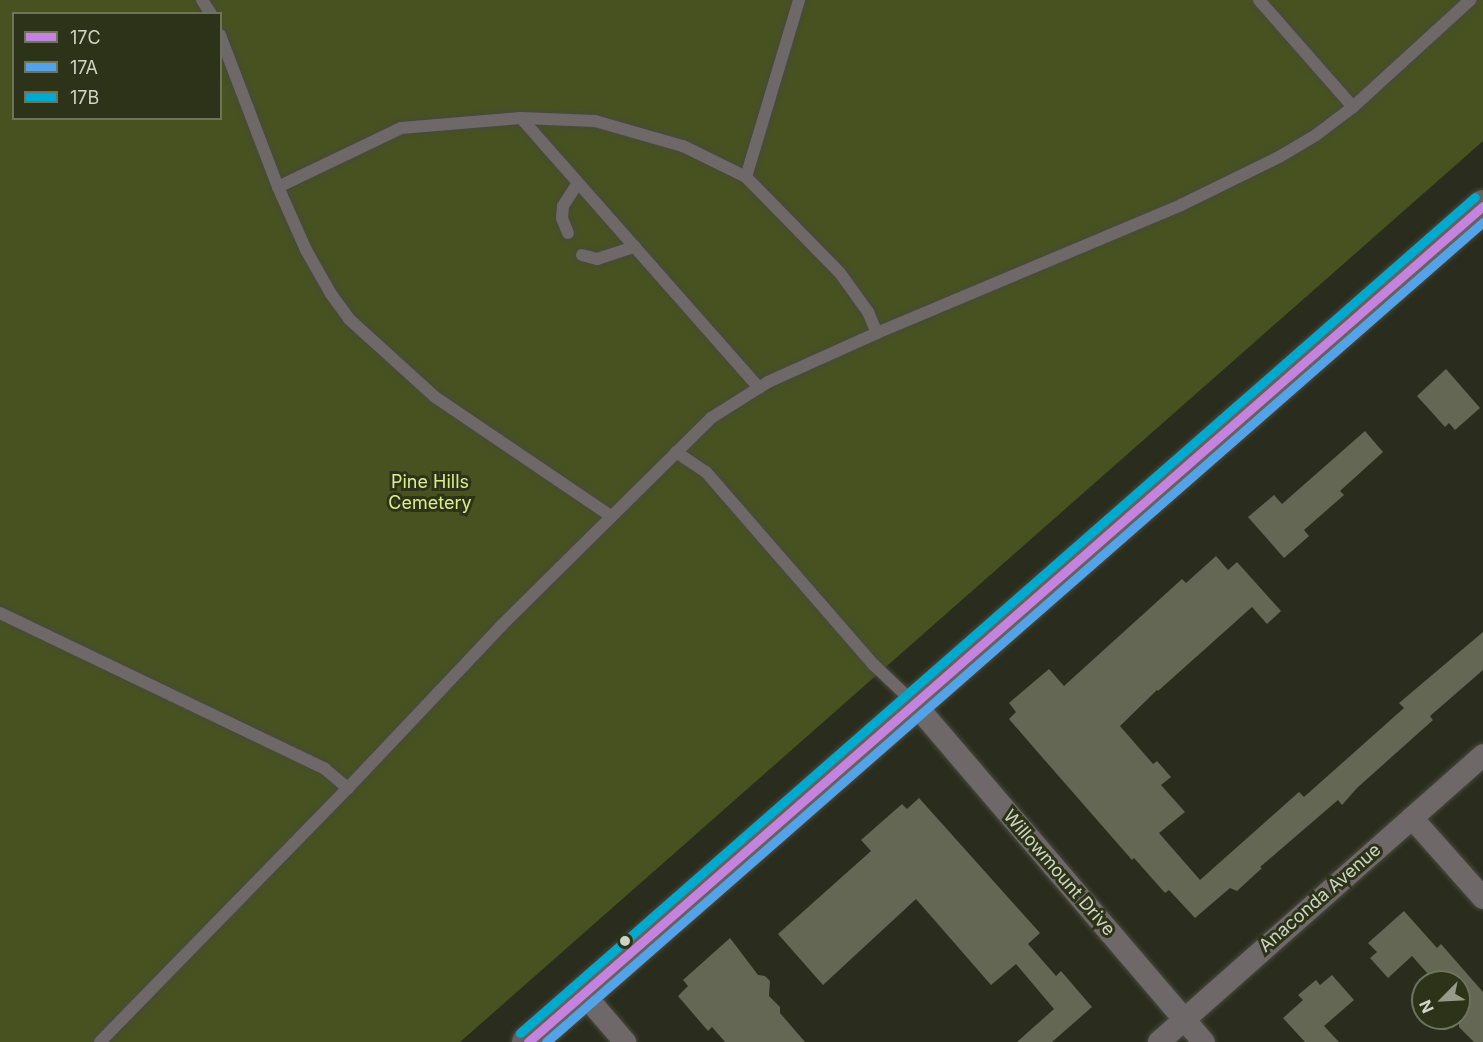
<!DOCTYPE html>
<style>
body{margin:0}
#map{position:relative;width:1483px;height:1042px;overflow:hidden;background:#2a2d1e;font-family:Inter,sans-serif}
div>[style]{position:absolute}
.green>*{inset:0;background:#485221}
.building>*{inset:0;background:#636753}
.roads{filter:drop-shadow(0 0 2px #47493d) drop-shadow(0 0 2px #47493d)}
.service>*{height:12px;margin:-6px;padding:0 6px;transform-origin:6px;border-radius:6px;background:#6f6868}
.minor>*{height:22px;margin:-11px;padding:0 11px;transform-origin:11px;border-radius:11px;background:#6f6868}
.secondary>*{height:33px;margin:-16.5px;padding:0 16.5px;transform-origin:16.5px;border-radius:16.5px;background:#66605e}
.bus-1>*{height:9px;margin:-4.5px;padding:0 4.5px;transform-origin:4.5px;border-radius:4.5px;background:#c483df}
.bus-2>*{height:9px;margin:-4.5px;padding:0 4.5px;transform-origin:4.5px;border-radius:4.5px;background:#53a3e8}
.bus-3>*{height:9px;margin:-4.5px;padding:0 4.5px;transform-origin:4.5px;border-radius:4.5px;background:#00a9ce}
.dots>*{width:16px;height:16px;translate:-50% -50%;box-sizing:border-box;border:3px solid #2d3318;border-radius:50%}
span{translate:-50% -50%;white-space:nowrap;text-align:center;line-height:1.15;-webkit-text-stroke:6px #2d3318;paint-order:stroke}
.park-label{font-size:18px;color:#d9ee8d}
.street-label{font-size:18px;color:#cfd4c3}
.legend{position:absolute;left:12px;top:12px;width:210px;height:108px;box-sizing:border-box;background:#2d3318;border:2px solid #6e735c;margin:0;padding:8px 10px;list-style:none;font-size:18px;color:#cfd4c3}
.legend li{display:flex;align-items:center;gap:12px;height:30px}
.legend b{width:30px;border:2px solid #6e735c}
.north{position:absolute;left:1411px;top:970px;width:60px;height:60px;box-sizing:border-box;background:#2d3318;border:2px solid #6e735c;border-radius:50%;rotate:246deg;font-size:16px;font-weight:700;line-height:24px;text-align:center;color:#cfd4c3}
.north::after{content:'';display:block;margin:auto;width:21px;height:27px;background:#959a89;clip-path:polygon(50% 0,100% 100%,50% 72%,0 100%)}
</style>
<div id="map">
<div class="green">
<div style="clip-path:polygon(evenodd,0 0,1483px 0,1483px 141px,460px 1042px,0 1042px,0 0,14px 14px,220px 14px,220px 118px,14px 118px,14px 14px)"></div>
</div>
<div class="building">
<div style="clip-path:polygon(1446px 369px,1480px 408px,1455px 430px,1449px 423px,1445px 427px,1417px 396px)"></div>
<div style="clip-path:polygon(1365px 431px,1383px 452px,1340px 491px,1344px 495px,1304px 530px,1309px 536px,1284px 558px,1248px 517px,1274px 495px,1282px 504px)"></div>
<div style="clip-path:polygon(1216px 556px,1228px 570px,1237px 562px,1281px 611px,1267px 624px,1252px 607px,1158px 691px,1157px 690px,1120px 726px,1153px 764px,1157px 761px,1171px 777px,1161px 785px,1185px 812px,1159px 833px,1200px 880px,1299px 792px,1304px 797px,1404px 708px,1399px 703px,1483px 632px,1483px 670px,1430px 716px,1433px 720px,1357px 788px,1342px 805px,1338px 800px,1260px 867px,1262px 868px,1237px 891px,1230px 888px,1195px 918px,1169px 890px,1165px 893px,1134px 858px,1132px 860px,1035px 749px,1009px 719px,1016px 712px,1009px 703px,1049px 669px,1064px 686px,1182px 579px,1186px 583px)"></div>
<div style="clip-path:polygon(919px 798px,1040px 933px,1028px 944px,1056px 976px,1061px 971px,1092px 1007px,1052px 1042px,1017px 1042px,1054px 1009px,1016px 964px,991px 985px,916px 899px,823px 985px,778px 934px,871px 851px,861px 840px,902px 804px,907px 809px)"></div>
<div style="clip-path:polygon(1404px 911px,1437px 948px,1441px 944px,1483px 992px,1483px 1042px,1474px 1042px,1459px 1027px,1459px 982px,1435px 982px,1412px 956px,1388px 978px,1370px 958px,1377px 952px,1368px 943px)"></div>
<div style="clip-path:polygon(730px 938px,758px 975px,765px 976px,770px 981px,769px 996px,780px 1007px,780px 1013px,805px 1042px,725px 1042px,712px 1027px,708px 1031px,678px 996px,688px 986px,683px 980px)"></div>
<div style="clip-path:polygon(1332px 975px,1354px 1000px,1324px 1026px,1339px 1042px,1305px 1042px,1283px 1018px,1303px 1000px,1298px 995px,1316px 980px,1320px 985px)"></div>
</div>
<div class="roads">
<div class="service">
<div style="left:202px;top:0;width:17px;rotate:57deg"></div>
<div style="left:1259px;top:0;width:142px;rotate:48.7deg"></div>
<div style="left:220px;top:35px;width:163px;rotate:69.1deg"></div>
<div style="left:278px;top:187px;width:69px;rotate:66deg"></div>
<div style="left:306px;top:250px;width:51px;rotate:60.4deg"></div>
<div style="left:331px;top:294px;width:31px;rotate:54deg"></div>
<div style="left:349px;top:319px;width:116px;rotate:42.2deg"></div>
<div style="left:435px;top:397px;width:212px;rotate:34.1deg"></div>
<div style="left:521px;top:118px;width:360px;rotate:48.6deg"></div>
<div style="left:746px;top:177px;width:185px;rotate:-73.3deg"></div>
<div style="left:278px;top:187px;width:136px;rotate:-25.6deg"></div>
<div style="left:401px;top:128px;width:120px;rotate:-4.8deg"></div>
<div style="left:521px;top:118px;width:74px;rotate:2.3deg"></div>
<div style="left:595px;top:121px;width:91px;rotate:15.9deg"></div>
<div style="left:683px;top:146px;width:70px;rotate:26.2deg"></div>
<div style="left:746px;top:177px;width:134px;rotate:45.6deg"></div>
<div style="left:840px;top:273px;width:48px;rotate:54.3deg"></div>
<div style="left:868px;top:312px;width:23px;rotate:67deg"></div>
<div style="left:568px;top:233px;width:16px;rotate:-112deg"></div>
<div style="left:562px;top:218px;width:12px;rotate:-85deg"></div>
<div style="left:563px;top:206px;width:27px;rotate:-57deg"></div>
<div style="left:582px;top:255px;width:16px;rotate:15deg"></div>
<div style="left:597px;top:259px;width:40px;rotate:-18deg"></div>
<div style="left:676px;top:452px;width:36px;rotate:34deg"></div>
<div style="left:706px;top:472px;width:256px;rotate:49deg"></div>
<div style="left:874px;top:665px;width:55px;rotate:43.5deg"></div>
<div style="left:0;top:613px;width:361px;rotate:25.6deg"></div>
<div style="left:325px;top:769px;width:30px;rotate:40deg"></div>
<div style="left:100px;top:1042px;width:355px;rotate:-45.7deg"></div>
<div style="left:348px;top:788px;width:223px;rotate:-46.6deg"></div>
<div style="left:501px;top:626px;width:296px;rotate:-44.7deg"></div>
<div style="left:711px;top:418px;width:67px;rotate:-32.3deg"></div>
<div style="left:768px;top:382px;width:120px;rotate:-24.2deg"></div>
<div style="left:877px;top:333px;width:330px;rotate:-22.8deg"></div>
<div style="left:1181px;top:205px;width:109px;rotate:-26.1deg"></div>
<div style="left:1279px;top:157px;width:43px;rotate:-30.7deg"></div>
<div style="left:1316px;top:135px;width:46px;rotate:-37.1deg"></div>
<div style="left:1353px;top:107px;width:159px;rotate:-42.4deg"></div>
</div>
<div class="minor">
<div style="left:914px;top:703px;width:446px;rotate:49.5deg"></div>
<div style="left:1412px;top:818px;width:107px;rotate:48.4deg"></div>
<div style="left:583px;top:993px;width:65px;rotate:49.4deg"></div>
<div style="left:1159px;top:1042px;width:433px;rotate:-41.5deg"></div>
</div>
<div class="secondary">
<div style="left:528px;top:1042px;width:1269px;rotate:-41.2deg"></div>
</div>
</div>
<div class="bus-1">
<div style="left:528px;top:1042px;width:1269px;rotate:-41.2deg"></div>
</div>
<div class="bus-2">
<div style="left:546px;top:1042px;width:1245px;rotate:-41.19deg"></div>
</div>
<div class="bus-3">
<div style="left:520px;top:1033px;width:1269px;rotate:-41.2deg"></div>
</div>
<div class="dots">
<div style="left:625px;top:941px;background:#cfd4c3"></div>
</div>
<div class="park-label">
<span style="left:430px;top:493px">Pine Hills<br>Cemetery</span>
</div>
<div class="street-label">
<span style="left:1059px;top:873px;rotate:49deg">Willowmount Drive</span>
<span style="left:1320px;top:898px;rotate:-41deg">Anaconda Avenue</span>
</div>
<ul class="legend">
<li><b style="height:8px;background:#c483df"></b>17C</li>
<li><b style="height:8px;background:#53a3e8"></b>17A</li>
<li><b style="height:8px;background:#00a9ce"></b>17B</li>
</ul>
<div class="north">N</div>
</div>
